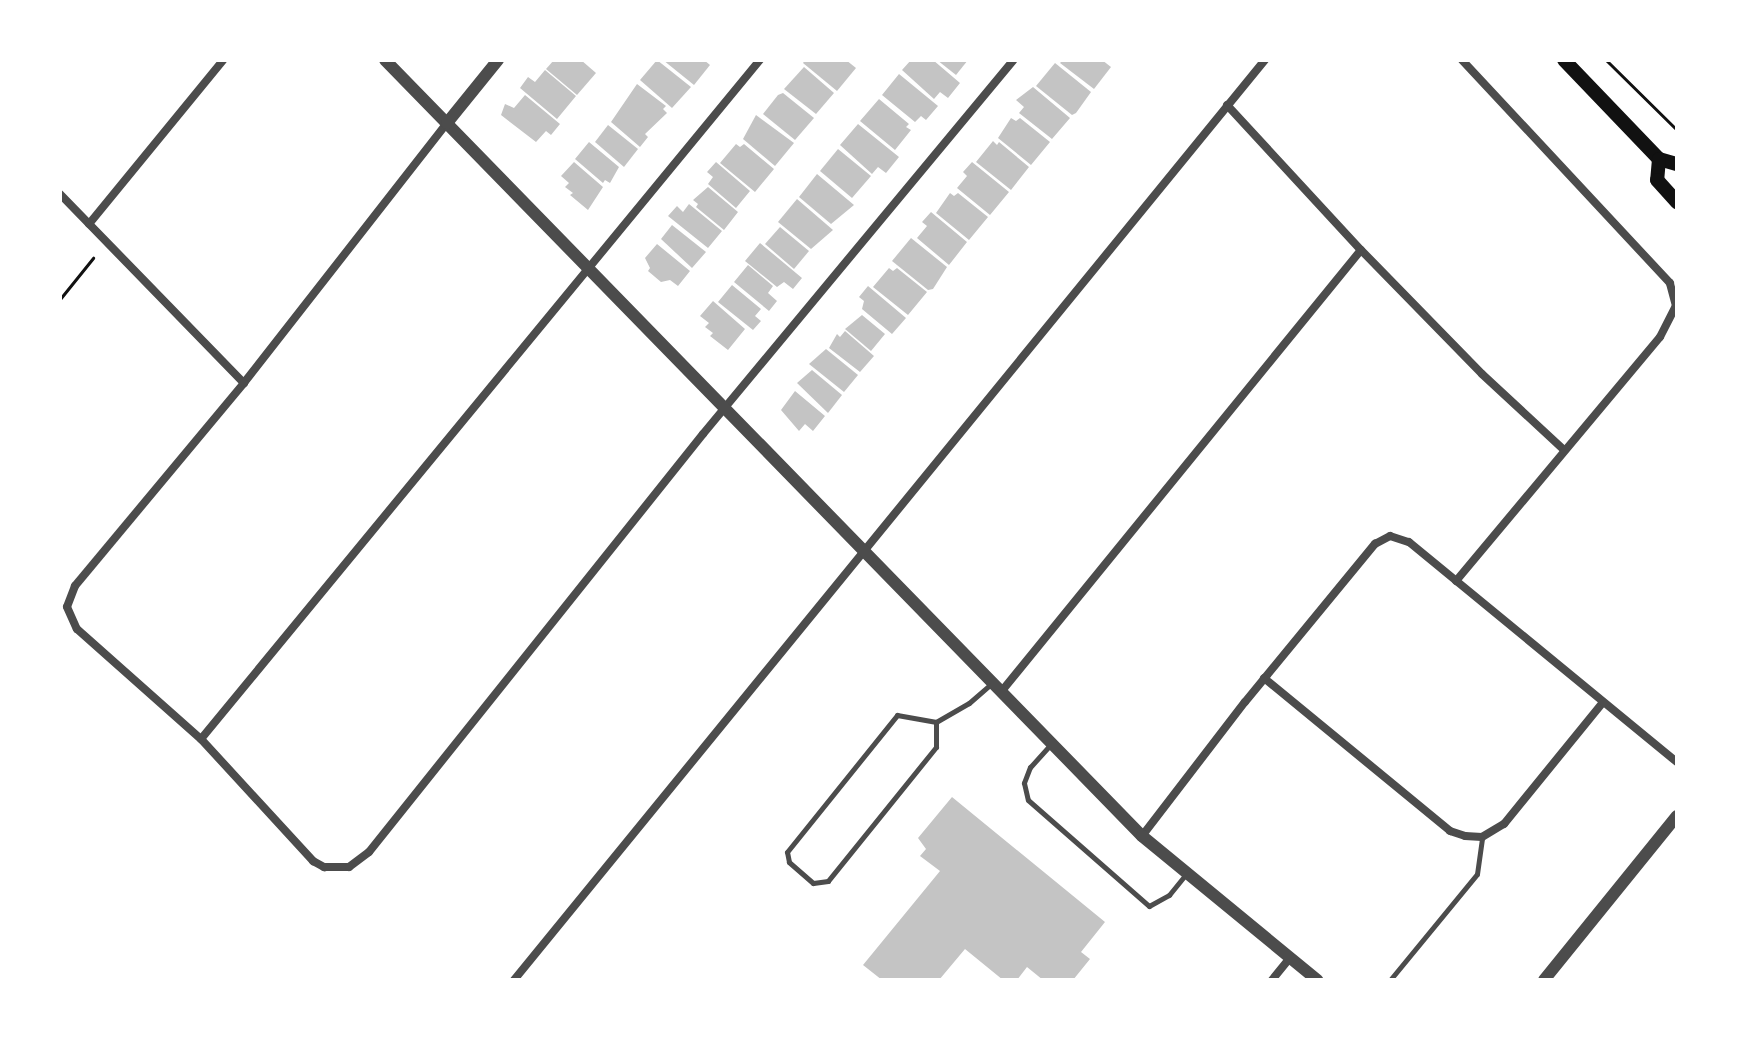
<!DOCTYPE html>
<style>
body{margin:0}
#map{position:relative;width:1737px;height:1040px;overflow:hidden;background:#fff;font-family:"Open Sans",sans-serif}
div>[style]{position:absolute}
.building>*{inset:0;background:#c4c4c4}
.path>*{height:3px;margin:-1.5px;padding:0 1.5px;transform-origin:1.5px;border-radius:1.5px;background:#111}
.service>*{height:5px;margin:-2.5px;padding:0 2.5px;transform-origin:2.5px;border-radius:2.5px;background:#4c4c4c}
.minor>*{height:8px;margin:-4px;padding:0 4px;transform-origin:4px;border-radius:4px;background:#4c4c4c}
.tertiary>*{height:12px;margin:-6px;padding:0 6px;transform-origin:6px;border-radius:6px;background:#4c4c4c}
.secondary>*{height:14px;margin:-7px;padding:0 7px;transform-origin:7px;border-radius:7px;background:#111}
span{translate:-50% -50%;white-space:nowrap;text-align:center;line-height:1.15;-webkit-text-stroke:6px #fff;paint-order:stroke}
.frame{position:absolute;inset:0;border:62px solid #fff;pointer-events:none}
</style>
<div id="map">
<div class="building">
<div style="clip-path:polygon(554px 60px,581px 60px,596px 73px,577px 95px,546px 69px)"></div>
<div style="clip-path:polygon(657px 60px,691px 87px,672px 108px,640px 80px)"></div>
<div style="clip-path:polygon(663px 60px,704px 60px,710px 65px,694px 85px)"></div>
<div style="clip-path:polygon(805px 60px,846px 60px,856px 68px,837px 91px,803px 63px)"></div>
<div style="clip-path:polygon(911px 60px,933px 60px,960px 83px,948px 98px,940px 92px,934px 99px,902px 70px)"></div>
<div style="clip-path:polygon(937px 60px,968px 60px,956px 75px)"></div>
<div style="clip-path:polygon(1063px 60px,1102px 60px,1111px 67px,1094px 89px,1060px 63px)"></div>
<div style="clip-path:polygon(1055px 63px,1091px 92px,1076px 113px,1072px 115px,1036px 86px)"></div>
<div style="clip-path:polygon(804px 67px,834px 93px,816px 114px,784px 89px)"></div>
<div style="clip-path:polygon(545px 70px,576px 96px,557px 119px,520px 88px,528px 77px,535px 82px)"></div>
<div style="clip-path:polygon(899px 74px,938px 106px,926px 120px,921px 116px,915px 122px,882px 95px)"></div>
<div style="clip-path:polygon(637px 84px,666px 106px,663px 109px,667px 113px,645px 134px,648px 137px,640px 147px,611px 122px)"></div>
<div style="clip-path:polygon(1033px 87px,1070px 118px,1052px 139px,1019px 113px,1024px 107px,1016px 100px)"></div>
<div style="clip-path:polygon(783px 93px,814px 118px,795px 140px,763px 114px,778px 95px)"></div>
<div style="clip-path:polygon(525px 95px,560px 124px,551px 135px,546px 131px,536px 142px,501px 115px,505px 104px,514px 108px)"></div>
<div style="clip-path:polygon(879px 99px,909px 124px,906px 127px,911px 130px,895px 150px,860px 121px)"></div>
<div style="clip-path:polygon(756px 115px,794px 143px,775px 166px,743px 139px)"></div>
<div style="clip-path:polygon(1011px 118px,1016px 121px,1020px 118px,1050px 142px,1031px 165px,998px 138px)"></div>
<div style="clip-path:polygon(858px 124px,899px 157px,886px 173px,878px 167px,872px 174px,840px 145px)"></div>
<div style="clip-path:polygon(608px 125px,638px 149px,624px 167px,595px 142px)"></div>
<div style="clip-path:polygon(993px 141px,997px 145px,999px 142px,1029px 167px,1011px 190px,976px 162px)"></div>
<div style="clip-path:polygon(589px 142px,619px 167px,610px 183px,605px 180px,603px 183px,575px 159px)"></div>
<div style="clip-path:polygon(736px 144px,740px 147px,744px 144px,774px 169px,755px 192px,720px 163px)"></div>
<div style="clip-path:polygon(838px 149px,871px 176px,852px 198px,820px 171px)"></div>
<div style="clip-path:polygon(574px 162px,603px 187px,588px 210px,570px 195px,573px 193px,565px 187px,569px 183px,561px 176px)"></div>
<div style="clip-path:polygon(716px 162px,750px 191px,736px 208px,708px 184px,713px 177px,707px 172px)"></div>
<div style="clip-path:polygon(972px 162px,1009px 192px,990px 215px,957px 188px,967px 176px,963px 172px)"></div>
<div style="clip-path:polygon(817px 174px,854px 205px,831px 224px,799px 197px)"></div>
<div style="clip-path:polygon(708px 187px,738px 212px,724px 230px,696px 207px,698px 204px,693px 200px)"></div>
<div style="clip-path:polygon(950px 193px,954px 196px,958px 193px,988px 217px,969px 240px,936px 213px)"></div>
<div style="clip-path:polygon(797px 199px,833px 230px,811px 249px,778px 222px)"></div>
<div style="clip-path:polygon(689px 204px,722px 231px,708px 248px,668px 216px,677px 206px,683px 212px)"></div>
<div style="clip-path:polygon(931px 212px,967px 242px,949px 265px,917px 238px,927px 226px,922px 222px)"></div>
<div style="clip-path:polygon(672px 225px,706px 252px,692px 268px,661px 239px)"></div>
<div style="clip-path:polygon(780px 227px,809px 251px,794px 269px,765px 244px)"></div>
<div style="clip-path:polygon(911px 238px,947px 267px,933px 289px,928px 290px,892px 261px)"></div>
<div style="clip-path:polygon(760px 243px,802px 278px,793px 289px,784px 282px,777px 287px,745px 261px)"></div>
<div style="clip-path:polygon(657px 244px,690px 271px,678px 286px,670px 280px,661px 282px,648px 271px,650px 268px,645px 258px)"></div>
<div style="clip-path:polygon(748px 265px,773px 286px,768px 293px,777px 301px,769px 311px,734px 282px)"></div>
<div style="clip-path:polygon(889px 268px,893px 271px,897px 268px,927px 292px,908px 315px,873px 287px)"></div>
<div style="clip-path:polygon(732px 285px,761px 309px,755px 316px,761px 321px,753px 330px,718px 302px)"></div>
<div style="clip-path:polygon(868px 286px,906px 318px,892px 334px,862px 309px,864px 301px,859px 297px)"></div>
<div style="clip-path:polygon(713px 301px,745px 329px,728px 350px,710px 336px,713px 333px,705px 327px,709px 323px,700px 316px)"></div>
<div style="clip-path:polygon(862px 315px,885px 334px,871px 351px,845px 329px)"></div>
<div style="clip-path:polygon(845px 331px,874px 356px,860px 372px,829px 348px,837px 334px,840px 337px)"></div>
<div style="clip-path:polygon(826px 349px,858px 375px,844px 392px,809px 364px)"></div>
<div style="clip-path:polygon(812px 370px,842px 395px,828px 413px,797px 383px)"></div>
<div style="clip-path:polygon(795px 391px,825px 416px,813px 431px,805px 424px,799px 431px,781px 410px)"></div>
<div style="clip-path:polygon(952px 797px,1105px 922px,1081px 952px,1090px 959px,1073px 980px,1043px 980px,1027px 967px,1017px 980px,1003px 980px,965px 949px,939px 980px,882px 980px,863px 965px,940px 871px,920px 856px,926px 849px,918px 838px)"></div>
</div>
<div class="path">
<div style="left:1606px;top:60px;width:100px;rotate:44.6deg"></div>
<div style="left:60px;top:299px;width:53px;rotate:-51.2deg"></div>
</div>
<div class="service">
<div style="left:936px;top:722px;width:25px;rotate:90deg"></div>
<div style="left:936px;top:747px;width:172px;rotate:128.9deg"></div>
<div style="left:828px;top:881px;width:15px;rotate:172deg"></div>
<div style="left:813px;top:883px;width:32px;rotate:-139deg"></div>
<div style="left:789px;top:862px;width:10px;rotate:-101deg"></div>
<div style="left:787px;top:852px;width:176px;rotate:-51.2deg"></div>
<div style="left:897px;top:715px;width:40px;rotate:10deg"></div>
<div style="left:936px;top:722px;width:38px;rotate:-30deg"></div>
<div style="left:969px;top:703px;width:30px;rotate:-41deg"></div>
<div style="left:1051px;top:744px;width:31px;rotate:132deg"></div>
<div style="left:1030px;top:767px;width:17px;rotate:111deg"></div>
<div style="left:1024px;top:783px;width:17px;rotate:77deg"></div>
<div style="left:1028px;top:800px;width:161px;rotate:41.2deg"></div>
<div style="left:1149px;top:906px;width:23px;rotate:-29deg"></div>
<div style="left:1169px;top:895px;width:28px;rotate:-51deg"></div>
<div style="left:1390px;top:980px;width:137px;rotate:-50.6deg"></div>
<div style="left:1477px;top:874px;width:37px;rotate:-82deg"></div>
</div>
<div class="minor">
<div style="left:1227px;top:105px;width:197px;rotate:47.3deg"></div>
<div style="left:1361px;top:250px;width:173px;rotate:45.7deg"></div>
<div style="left:1482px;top:374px;width:112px;rotate:42.8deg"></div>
<div style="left:447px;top:123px;width:330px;rotate:128deg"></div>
<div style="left:244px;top:383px;width:264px;rotate:129.8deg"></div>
<div style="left:75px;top:586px;width:22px;rotate:111deg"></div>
<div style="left:67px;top:607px;width:24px;rotate:66deg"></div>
<div style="left:77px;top:629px;width:166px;rotate:41.6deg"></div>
<div style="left:201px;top:739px;width:166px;rotate:47.4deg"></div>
<div style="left:313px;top:861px;width:13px;rotate:29deg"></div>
<div style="left:324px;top:867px;width:25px"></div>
<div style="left:349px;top:867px;width:25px;rotate:-37deg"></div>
<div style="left:369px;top:852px;width:535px;rotate:-51.37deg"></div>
<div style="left:703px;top:434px;width:486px;rotate:-50.3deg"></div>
<div style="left:60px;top:194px;width:264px;rotate:45.8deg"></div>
<div style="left:89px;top:224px;width:212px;rotate:-50.7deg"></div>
<div style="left:1456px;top:581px;width:318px;rotate:-50.1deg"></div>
<div style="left:1660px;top:337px;width:35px;rotate:-63deg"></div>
<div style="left:1676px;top:306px;width:24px;rotate:-105deg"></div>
<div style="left:1670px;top:283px;width:305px;rotate:-133deg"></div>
<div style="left:1264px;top:678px;width:241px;rotate:39.4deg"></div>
<div style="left:1450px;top:831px;width:16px;rotate:18deg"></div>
<div style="left:1465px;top:836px;width:17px;rotate:3deg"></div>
<div style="left:1482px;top:837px;width:26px;rotate:-31deg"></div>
<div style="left:1504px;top:824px;width:157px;rotate:-50.9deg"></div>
<div style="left:1001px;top:692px;width:570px;rotate:-50.84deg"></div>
<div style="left:201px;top:739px;width:880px;rotate:-50.54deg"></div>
<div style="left:1142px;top:836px;width:169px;rotate:-52.5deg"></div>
<div style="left:1245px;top:702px;width:205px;rotate:-50.6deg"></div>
<div style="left:1375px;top:544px;width:17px;rotate:-28deg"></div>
<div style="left:1390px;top:536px;width:20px;rotate:18deg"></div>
<div style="left:1409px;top:542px;width:347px;rotate:39.4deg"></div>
<div style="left:514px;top:980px;width:1188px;rotate:-50.78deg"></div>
<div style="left:1272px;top:980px;width:28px;rotate:-51deg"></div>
</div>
<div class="tertiary">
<div style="left:385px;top:60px;width:1084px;rotate:45.71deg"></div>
<div style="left:1142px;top:836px;width:227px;rotate:39.4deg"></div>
<div style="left:447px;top:123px;width:81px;rotate:-51deg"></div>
<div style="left:1544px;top:980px;width:211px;rotate:-51deg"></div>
</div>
<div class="secondary">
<div style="left:1564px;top:60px;width:137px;rotate:46.2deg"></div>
<div style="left:1659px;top:159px;width:19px;rotate:16deg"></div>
<div style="left:1659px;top:159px;width:21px;rotate:95deg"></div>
<div style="left:1657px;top:180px;width:30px;rotate:48deg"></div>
</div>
<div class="frame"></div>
</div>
